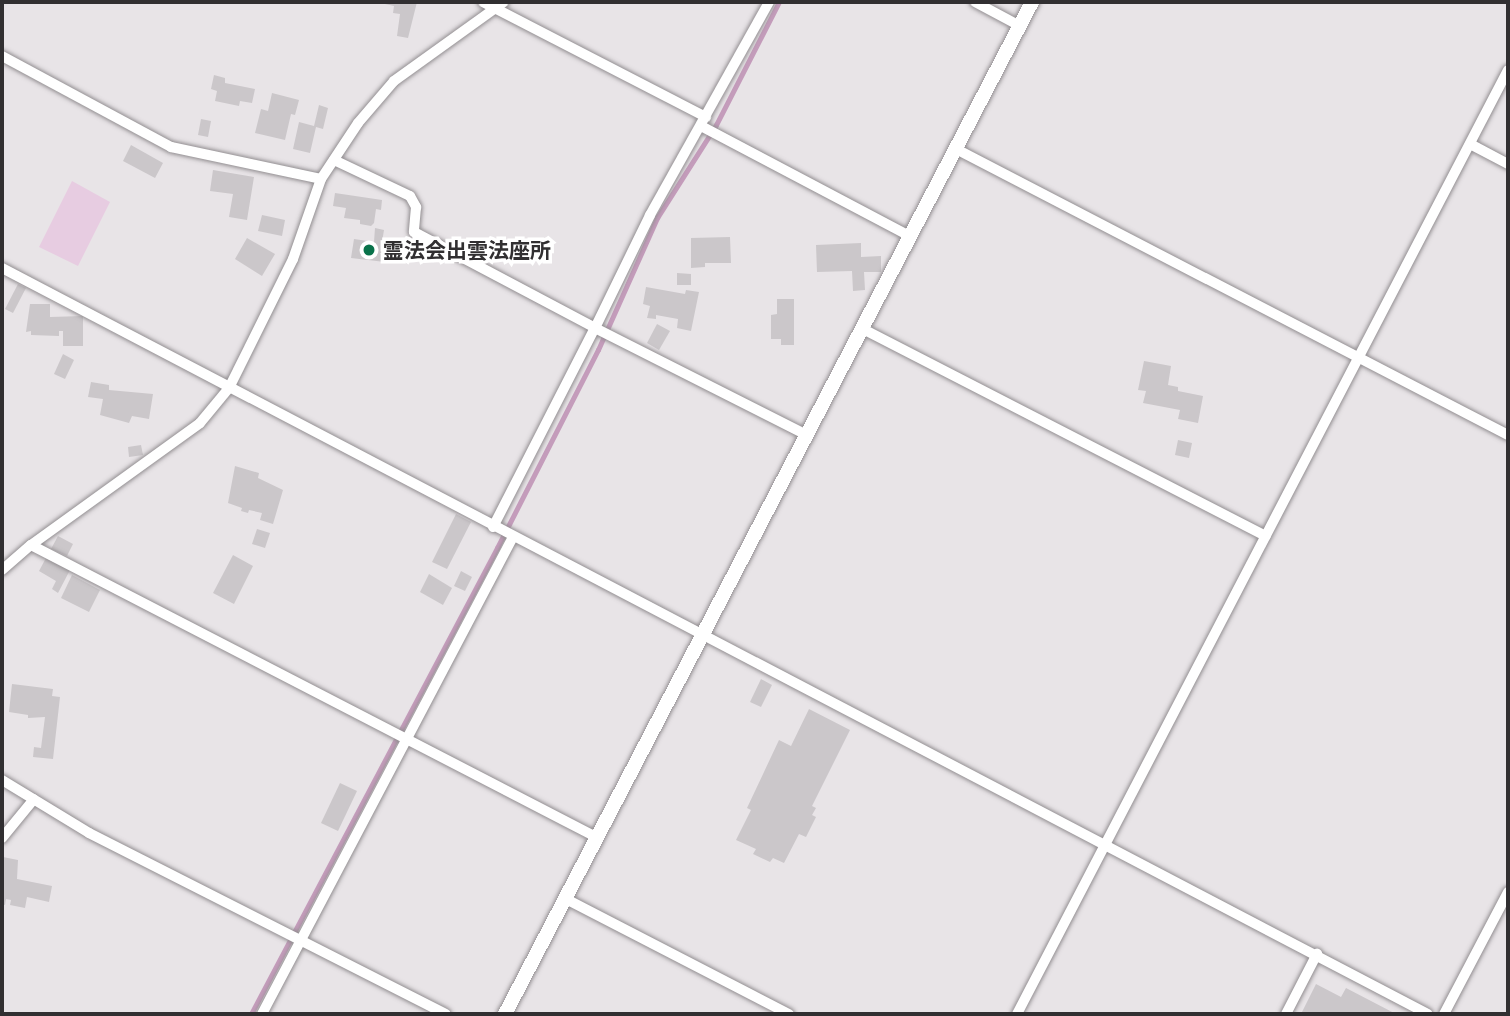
<!DOCTYPE html>
<meta charset="utf-8">
<style>
body{margin:0}
#map{position:relative;width:1510px;height:1016px;overflow:hidden;background:#e8e4e7;font-family:Mulish,"Noto Sans JP",sans-serif}
div>[style]{position:absolute}
.green>*{inset:0;background:#e7cce1}
.stream>*{height:4.5px;margin:-2.25px;padding:0 2.25px;transform-origin:2.25px;border-radius:2.25px;background:#c49cbb}
.building>*{inset:0;background:#cbc7ca}
.roads{filter:drop-shadow(0 0 2px #928e91) drop-shadow(0 0 2px #928e91)}
.street>*{height:10px;margin:-5px;padding:0 5px;transform-origin:5px;border-radius:5px;background:#fff}
.secondary>*{height:14px;margin:-7px;padding:0 7px;transform-origin:7px;border-radius:7px;background:#fff}
.dots>*{width:19px;height:19px;translate:-50% -50%;box-sizing:border-box;border:4px solid #fff;border-radius:50%}
span{translate:-50% -50%;white-space:nowrap;text-align:center;line-height:1.15;-webkit-text-stroke:7px #fff;paint-order:stroke}
.poi-label{font-size:21px;color:#312f31;font-weight:700}
.left{translate:0 -50%;text-align:left}
.frame{position:absolute;inset:0;border:4px solid #312f31;pointer-events:none}
</style>
<div id="map">
<div class="green">
<div style="clip-path:polygon(72px 181px,110px 202px,78px 266px,39px 247px)"></div>
</div>
<div class="stream">
<div style="left:251px;top:1014px;width:527px;rotate:-62.17deg"></div>
<div style="left:497px;top:548px;width:222px;rotate:-63deg"></div>
<div style="left:598px;top:350px;width:145px;rotate:-65.9deg"></div>
<div style="left:657px;top:218px;width:110px;rotate:-57.6deg"></div>
<div style="left:716px;top:125px;width:138px;rotate:-62.9deg"></div>
</div>
<div class="building">
<div style="clip-path:polygon(376px 2px,417px 2px,408px 38px,397px 36px,400px 14px,393px 13px,394px 6px)"></div>
<div style="clip-path:polygon(214px 75px,225px 78px,225px 83px,255px 89px,252px 103px,240px 101px,239px 106px,215px 101px,217px 91px,211px 89px)"></div>
<div style="clip-path:polygon(272px 93px,299px 100px,295px 115px,291px 114px,285px 140px,255px 133px,261px 109px,268px 111px)"></div>
<div style="clip-path:polygon(319px 105px,328px 108px,323px 129px,316px 127px,310px 153px,293px 149px,299px 122px,314px 126px)"></div>
<div style="clip-path:polygon(201px 119px,211px 121px,208px 137px,198px 135px)"></div>
<div style="clip-path:polygon(131px 145px,163px 163px,155px 178px,123px 161px)"></div>
<div style="clip-path:polygon(213px 170px,254px 177px,247px 220px,229px 217px,233px 194px,210px 191px)"></div>
<div style="clip-path:polygon(335px 193px,382px 200px,381px 210px,376px 209px,374px 223px,371px 226px,360px 224px,360px 220px,344px 218px,346px 208px,333px 206px)"></div>
<div style="clip-path:polygon(262px 215px,285px 220px,282px 236px,258px 231px)"></div>
<div style="clip-path:polygon(375px 228px,384px 230px,382px 242px,387px 243px,385px 262px,351px 258px,354px 239px,374px 242px)"></div>
<div style="clip-path:polygon(730px 237px,731px 263px,705px 263px,705px 267px,691px 268px,691px 238px)"></div>
<div style="clip-path:polygon(247px 238px,275px 254px,262px 276px,235px 259px)"></div>
<div style="clip-path:polygon(861px 243px,861px 257px,881px 256px,881px 272px,864px 272px,865px 290px,853px 291px,852px 271px,817px 272px,816px 245px)"></div>
<div style="clip-path:polygon(677px 273px,691px 274px,691px 285px,677px 285px)"></div>
<div style="clip-path:polygon(18px 284px,26px 288px,13px 313px,5px 309px)"></div>
<div style="clip-path:polygon(646px 287px,685px 294px,686px 290px,699px 292px,691px 331px,677px 328px,678px 319px,656px 315px,656px 319px,647px 318px,650px 306px,643px 304px)"></div>
<div style="clip-path:polygon(777px 299px,794px 299px,794px 345px,781px 345px,781px 339px,771px 339px,771px 315px,777px 314px)"></div>
<div style="clip-path:polygon(30px 304px,50px 304px,50px 317px,83px 316px,83px 346px,63px 346px,63px 331px,59px 331px,59px 336px,31px 335px,31px 331px,26px 332px)"></div>
<div style="clip-path:polygon(657px 324px,670px 331px,659px 350px,647px 343px)"></div>
<div style="clip-path:polygon(63px 354px,74px 360px,65px 379px,54px 374px)"></div>
<div style="clip-path:polygon(1144px 361px,1171px 366px,1168px 385px,1178px 387px,1178px 391px,1203px 396px,1198px 423px,1178px 419px,1180px 410px,1143px 403px,1146px 391px,1138px 390px)"></div>
<div style="clip-path:polygon(91px 382px,109px 385px,109px 390px,153px 394px,149px 419px,132px 416px,129px 423px,100px 415px,103px 399px,88px 397px)"></div>
<div style="clip-path:polygon(1178px 440px,1192px 443px,1189px 458px,1175px 455px)"></div>
<div style="clip-path:polygon(141px 445px,143px 455px,129px 457px,128px 447px)"></div>
<div style="clip-path:polygon(235px 466px,259px 473px,258px 478px,283px 490px,273px 524px,260px 520px,262px 513px,249px 510px,248px 513px,241px 511px,242px 508px,228px 503px)"></div>
<div style="clip-path:polygon(456px 514px,471px 522px,447px 569px,432px 562px)"></div>
<div style="clip-path:polygon(257px 529px,270px 533px,265px 548px,252px 544px)"></div>
<div style="clip-path:polygon(58px 536px,73px 544px,67px 556px,51px 549px)"></div>
<div style="clip-path:polygon(233px 555px,253px 566px,234px 604px,213px 593px)"></div>
<div style="clip-path:polygon(46px 558px,70px 570px,58px 593px,52px 589px,56px 581px,39px 571px)"></div>
<div style="clip-path:polygon(461px 571px,472px 577px,465px 591px,454px 586px)"></div>
<div style="clip-path:polygon(429px 574px,452px 588px,443px 605px,420px 592px)"></div>
<div style="clip-path:polygon(72px 575px,100px 590px,89px 612px,61px 598px)"></div>
<div style="clip-path:polygon(761px 679px,772px 685px,761px 707px,750px 702px)"></div>
<div style="clip-path:polygon(12px 684px,53px 689px,52px 696px,60px 697px,53px 759px,33px 757px,34px 747px,41px 748px,45px 717px,28px 718px,28px 715px,9px 712px)"></div>
<div style="clip-path:polygon(809px 709px,850px 730px,812px 806px,816px 808px,812px 815px,816px 817px,806px 837px,799px 834px,784px 863px,773px 858px,770px 862px,753px 854px,756px 849px,736px 840px,751px 810px,747px 808px,779px 740px,791px 746px)"></div>
<div style="clip-path:polygon(340px 783px,357px 791px,338px 831px,321px 823px)"></div>
<div style="clip-path:polygon(3px 857px,18px 860px,17px 879px,52px 886px,49px 902px,27px 897px,25px 908px,10px 905px,11px 900px,6px 899px,5px 905px,2px 904px)"></div>
<div style="clip-path:polygon(1316px 984px,1341px 997px,1346px 988px,1396px 1014px,1301px 1014px)"></div>
</div>
<div class="roads">
<div class="street">
<div style="left:483px;top:2px;width:251px;rotate:27.3deg"></div>
<div style="left:975px;top:2px;width:51px;rotate:28.1deg"></div>
<div style="left:2px;top:56px;width:192px;rotate:28.3deg"></div>
<div style="left:171px;top:147px;width:153px;rotate:12deg"></div>
<div style="left:701px;top:126px;width:236px;rotate:27.8deg"></div>
<div style="left:1472px;top:145px;width:41px;rotate:27.8deg"></div>
<div style="left:957px;top:146px;width:4px;rotate:76deg"></div>
<div style="left:958px;top:150px;width:619px;rotate:27.39deg"></div>
<div style="left:334px;top:160px;width:84px;rotate:25.3deg"></div>
<div style="left:410px;top:196px;width:13px;rotate:61deg"></div>
<div style="left:416px;top:207px;width:25px;rotate:95deg"></div>
<div style="left:414px;top:232px;width:205px;rotate:27.9deg"></div>
<div style="left:595px;top:328px;width:126px;rotate:-64deg"></div>
<div style="left:650px;top:215px;width:244px;rotate:-60.8deg"></div>
<div style="left:2px;top:268px;width:1609px;rotate:27.62deg"></div>
<div style="left:861px;top:328px;width:455px;rotate:27.2deg"></div>
<div style="left:493px;top:527px;width:224px;rotate:-62.9deg"></div>
<div style="left:595px;top:328px;width:235px;rotate:26.8deg"></div>
<div style="left:31px;top:545px;width:638px;rotate:27.33deg"></div>
<div style="left:2px;top:570px;width:38px;rotate:-41deg"></div>
<div style="left:31px;top:545px;width:208px;rotate:-35.8deg"></div>
<div style="left:200px;top:423px;width:45px;rotate:-50.4deg"></div>
<div style="left:229px;top:388px;width:144px;rotate:-63.6deg"></div>
<div style="left:293px;top:259px;width:85px;rotate:-70.7deg"></div>
<div style="left:321px;top:179px;width:67px;rotate:-56.5deg"></div>
<div style="left:358px;top:123px;width:55px;rotate:-49.4deg"></div>
<div style="left:394px;top:81px;width:135px;rotate:-35.7deg"></div>
<div style="left:2px;top:780px;width:102px;rotate:31.3deg"></div>
<div style="left:89px;top:833px;width:400px;rotate:26.9deg"></div>
<div style="left:2px;top:838px;width:50px;rotate:-50.6deg"></div>
<div style="left:566px;top:899px;width:251px;rotate:27.3deg"></div>
<div style="left:262px;top:1014px;width:539px;rotate:-62.25deg"></div>
<div style="left:1017px;top:1014px;width:1064px;rotate:-62.52deg"></div>
<div style="left:1286px;top:1014px;width:68px;rotate:-62.7deg"></div>
<div style="left:1444px;top:1014px;width:138px;rotate:-62.3deg"></div>
</div>
<div class="secondary">
<div style="left:505px;top:1014px;width:1141px;rotate:-62.49deg"></div>
</div>
</div>
<div class="dots">
<div style="left:369px;top:250px;background:#09724a"></div>
</div>
<div class="poi-label">
<span class="left" style="left:383px;top:250px">霊法会出雲法座所</span>
</div>
<div class="frame"></div>
</div>
